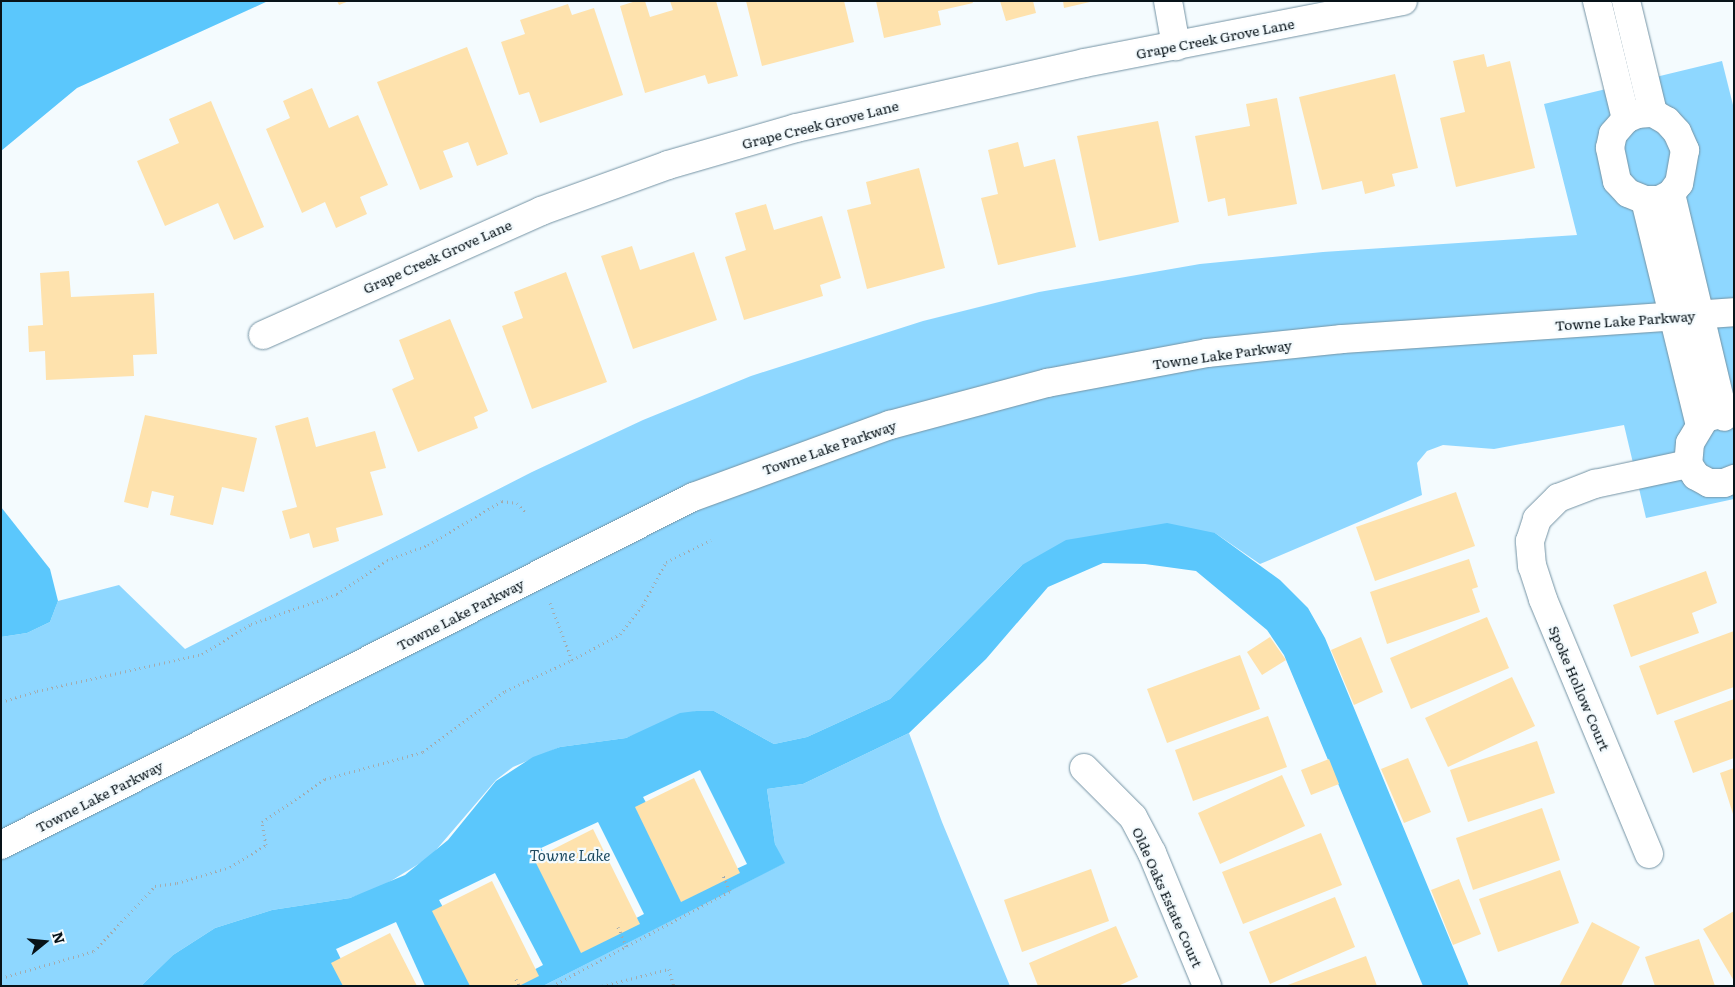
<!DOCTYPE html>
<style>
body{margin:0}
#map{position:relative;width:1735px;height:987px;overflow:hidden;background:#f4fbfe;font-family:Literata,serif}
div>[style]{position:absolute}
.green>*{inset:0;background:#8ed7ff}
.water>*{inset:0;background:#5bc7fc}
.pier>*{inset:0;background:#f4fbfe}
.building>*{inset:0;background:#fee2ad}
.path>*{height:3px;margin-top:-1.5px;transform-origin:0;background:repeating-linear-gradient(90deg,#a2abaf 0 1px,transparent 0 5px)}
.roads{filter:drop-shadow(0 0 1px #7493a4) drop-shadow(0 0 1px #7493a4)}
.street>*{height:28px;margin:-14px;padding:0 14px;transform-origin:14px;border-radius:14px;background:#fff}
.secondary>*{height:28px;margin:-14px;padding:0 14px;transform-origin:14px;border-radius:14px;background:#fff}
span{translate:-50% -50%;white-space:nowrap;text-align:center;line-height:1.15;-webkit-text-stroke:4.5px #f4fbfe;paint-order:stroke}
.street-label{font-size:14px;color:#081319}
.water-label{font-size:15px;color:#1e4b61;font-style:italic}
.frame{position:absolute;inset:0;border:2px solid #081319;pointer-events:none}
.north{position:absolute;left:20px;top:917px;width:50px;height:50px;-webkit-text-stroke:4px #f4fbfe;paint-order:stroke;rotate:73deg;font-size:14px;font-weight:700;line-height:20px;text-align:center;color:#081319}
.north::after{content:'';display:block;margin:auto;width:18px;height:22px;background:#081319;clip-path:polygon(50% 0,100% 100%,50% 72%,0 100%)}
</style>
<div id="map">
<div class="green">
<div style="clip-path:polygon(1722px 61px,1734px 109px,1734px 499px,1646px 518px,1624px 425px,1494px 449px,1443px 445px,1427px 451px,1417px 463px,1422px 495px,1260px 564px,1215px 533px,1022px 565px,890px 699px,807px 737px,774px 744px,714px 711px,696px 711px,626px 738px,560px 747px,513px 767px,496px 780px,430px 857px,381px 887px,350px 898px,272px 910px,215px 928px,173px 955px,141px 986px,1px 986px,1px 637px,27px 633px,50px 622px,58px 601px,119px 585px,185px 649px,532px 472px,643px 420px,751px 376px,923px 321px,1039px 292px,1200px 264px,1323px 252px,1577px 235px,1544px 104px)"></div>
<div style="clip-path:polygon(909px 733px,942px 822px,1010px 986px,543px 986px,784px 863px,775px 844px,767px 789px,803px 784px)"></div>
</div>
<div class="water">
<div style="clip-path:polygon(1px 1px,268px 1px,77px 88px,1px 151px)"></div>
<div style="clip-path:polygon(1px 507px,50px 569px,58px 601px,50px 622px,27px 633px,1px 637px)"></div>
<div style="clip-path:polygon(1167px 523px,1215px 533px,1280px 580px,1308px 608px,1325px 638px,1469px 986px,1423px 986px,1284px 655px,1267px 630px,1196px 571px,1145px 564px,1103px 563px,1048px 587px,986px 659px,909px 733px,803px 784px,767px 789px,775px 844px,785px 863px,543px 986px,141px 986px,173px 955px,215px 928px,272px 910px,350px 898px,405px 875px,448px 840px,496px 781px,533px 757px,560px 747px,626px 738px,680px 713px,696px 711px,714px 711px,774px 744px,807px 737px,890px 699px,1022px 565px,1066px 540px)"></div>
</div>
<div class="pier">
<div style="clip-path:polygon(700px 770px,747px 864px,693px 889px,643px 797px)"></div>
<div style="clip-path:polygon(598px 822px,644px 914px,592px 941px,541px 848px)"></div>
<div style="clip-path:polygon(495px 873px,543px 965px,503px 986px,486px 986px,439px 900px)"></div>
<div style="clip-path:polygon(396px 922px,425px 986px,354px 986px,336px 949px)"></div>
</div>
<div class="building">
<div style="clip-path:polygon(337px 1px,349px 1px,339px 5px)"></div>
<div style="clip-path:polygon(636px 1px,645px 1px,650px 17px,673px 10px,670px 1px,716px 1px,738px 76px,708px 84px,705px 75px,645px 93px,620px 6px)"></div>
<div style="clip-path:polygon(746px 1px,844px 1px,854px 42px,762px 66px)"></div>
<div style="clip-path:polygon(876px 1px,972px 1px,973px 3px,938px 11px,941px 25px,884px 38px)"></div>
<div style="clip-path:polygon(1000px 1px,1033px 1px,1036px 13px,1006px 21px)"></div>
<div style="clip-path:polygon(1063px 1px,1090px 1px,1090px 2px,1064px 8px)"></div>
<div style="clip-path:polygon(568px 4px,572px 15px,594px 8px,623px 95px,540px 123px,529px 92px,519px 95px,501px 42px,525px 34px,520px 20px)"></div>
<div style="clip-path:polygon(467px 47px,508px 154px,477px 166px,468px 142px,443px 151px,453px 177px,420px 190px,377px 82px)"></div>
<div style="clip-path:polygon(1484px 54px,1487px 67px,1510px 61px,1535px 168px,1456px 187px,1440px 118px,1465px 112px,1453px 61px)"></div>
<div style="clip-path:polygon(1395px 74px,1418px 168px,1392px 174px,1395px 186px,1365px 194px,1362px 181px,1322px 190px,1299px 97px)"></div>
<div style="clip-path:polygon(312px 88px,329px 128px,358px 115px,388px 185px,360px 197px,367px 214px,336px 228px,325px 202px,302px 213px,266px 129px,290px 118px,283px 101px)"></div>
<div style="clip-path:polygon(1277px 98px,1297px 204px,1228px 216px,1225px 198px,1208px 202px,1195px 136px,1250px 126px,1246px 104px)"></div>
<div style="clip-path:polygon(211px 101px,264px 227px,234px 240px,218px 203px,165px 226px,137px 161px,179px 143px,169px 119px)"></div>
<div style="clip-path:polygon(1158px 121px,1179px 222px,1099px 241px,1077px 136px)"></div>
<div style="clip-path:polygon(1018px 142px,1024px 167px,1055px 159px,1076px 247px,998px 265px,981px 198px,998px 194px,988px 150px)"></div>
<div style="clip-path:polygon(919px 168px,945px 268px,867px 289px,847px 210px,871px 204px,866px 182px)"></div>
<div style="clip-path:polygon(766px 204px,774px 230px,822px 216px,841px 278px,820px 285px,823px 296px,744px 320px,725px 257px,746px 250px,735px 213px)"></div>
<div style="clip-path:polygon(632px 246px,640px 270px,694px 252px,717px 320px,633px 349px,601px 256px)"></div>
<div style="clip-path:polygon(69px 271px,71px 297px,154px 293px,157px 354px,133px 355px,134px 376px,46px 380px,45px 351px,29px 352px,28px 326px,43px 325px,40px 273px)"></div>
<div style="clip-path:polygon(566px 272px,607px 382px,532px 409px,502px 326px,523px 318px,514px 292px)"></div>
<div style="clip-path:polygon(450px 319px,488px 411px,474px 417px,478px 428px,418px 452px,392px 389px,414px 379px,399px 340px)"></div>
<div style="clip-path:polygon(145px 415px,257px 438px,244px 492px,222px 487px,213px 525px,170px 515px,174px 496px,152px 491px,148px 508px,124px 502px)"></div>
<div style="clip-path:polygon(308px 417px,316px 447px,375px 431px,386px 468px,370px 472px,383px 515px,336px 528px,339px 541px,313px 548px,309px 533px,290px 539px,282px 511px,297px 507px,275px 426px)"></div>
<div style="clip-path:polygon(1456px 492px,1475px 546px,1375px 581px,1356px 527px)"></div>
<div style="clip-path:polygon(1469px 559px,1478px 587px,1472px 589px,1480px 612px,1387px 644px,1370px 592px)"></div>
<div style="clip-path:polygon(1706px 571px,1717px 603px,1692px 613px,1699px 633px,1631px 657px,1613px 605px)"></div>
<div style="clip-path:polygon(1487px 617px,1509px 668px,1411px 709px,1390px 658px)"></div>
<div style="clip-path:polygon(1734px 631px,1734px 687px,1657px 715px,1639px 666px)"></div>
<div style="clip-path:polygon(1270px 637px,1286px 660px,1262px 675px,1247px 652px)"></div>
<div style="clip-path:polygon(1361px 637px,1383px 692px,1354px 705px,1331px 650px)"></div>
<div style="clip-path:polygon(1240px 655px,1260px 709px,1167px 743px,1147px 689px)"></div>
<div style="clip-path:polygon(1512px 677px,1535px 726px,1448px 767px,1425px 718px)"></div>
<div style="clip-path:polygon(1734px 699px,1734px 758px,1693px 773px,1674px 721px)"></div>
<div style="clip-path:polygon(1268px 716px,1287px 767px,1193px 801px,1175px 750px)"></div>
<div style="clip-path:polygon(1537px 741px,1555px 793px,1468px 822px,1450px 770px)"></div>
<div style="clip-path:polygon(1408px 758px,1431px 812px,1404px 823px,1381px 769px)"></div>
<div style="clip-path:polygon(1329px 759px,1339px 784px,1311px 795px,1301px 770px)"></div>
<div style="clip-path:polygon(1734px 768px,1734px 814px,1733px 814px,1720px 773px)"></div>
<div style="clip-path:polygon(1282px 775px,1305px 826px,1220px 864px,1198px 813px)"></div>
<div style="clip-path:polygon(694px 778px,740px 873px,681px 902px,635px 807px)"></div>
<div style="clip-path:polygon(1542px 808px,1560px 860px,1473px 890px,1456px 838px)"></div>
<div style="clip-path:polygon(593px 829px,640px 924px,581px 953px,534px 859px)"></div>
<div style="clip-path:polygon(1321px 833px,1342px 885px,1243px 924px,1222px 872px)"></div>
<div style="clip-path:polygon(1091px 869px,1109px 921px,1022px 952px,1004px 900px)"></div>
<div style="clip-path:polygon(1560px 870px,1579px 923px,1498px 952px,1479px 899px)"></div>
<div style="clip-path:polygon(1459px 879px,1481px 934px,1453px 945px,1431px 890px)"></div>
<div style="clip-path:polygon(492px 881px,539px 976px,519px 986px,470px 986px,432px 911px)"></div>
<div style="clip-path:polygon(1335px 897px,1355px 947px,1270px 984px,1249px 932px)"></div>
<div style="clip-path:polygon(1734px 911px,1734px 981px,1703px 929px)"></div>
<div style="clip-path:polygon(1592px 922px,1640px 947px,1621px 986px,1559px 986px)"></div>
<div style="clip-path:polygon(1116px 926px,1138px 977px,1118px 986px,1038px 986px,1029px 963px)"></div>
<div style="clip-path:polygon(390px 933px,417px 986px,343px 986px,331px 963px)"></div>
<div style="clip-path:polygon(1699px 939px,1715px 986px,1655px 986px,1645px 957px)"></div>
<div style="clip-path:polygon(1366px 956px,1377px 986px,1285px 986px)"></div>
</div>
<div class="path">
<div style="left:572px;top:660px;width:55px;rotate:-28.4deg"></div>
<div style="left:620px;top:634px;width:37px;rotate:-52deg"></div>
<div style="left:643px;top:605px;width:49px;rotate:-61.9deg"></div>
<div style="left:666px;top:562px;width:50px;rotate:-26.1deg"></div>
<div style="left:1px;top:702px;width:38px;rotate:-17deg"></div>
<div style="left:37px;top:691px;width:169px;rotate:-12.6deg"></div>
<div style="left:202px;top:654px;width:57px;rotate:-31.5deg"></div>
<div style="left:251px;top:624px;width:91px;rotate:-19.2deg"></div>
<div style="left:337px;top:594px;width:60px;rotate:-34.2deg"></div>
<div style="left:387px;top:560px;width:44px;rotate:-20.1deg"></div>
<div style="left:428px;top:545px;width:86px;rotate:-30.7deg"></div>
<div style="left:502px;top:501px;width:15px;rotate:8deg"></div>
<div style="left:517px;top:503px;width:13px;rotate:48deg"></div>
<div style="left:618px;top:927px;width:21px;rotate:67deg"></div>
<div style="left:1px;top:978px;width:97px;rotate:-16.2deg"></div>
<div style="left:94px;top:951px;width:89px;rotate:-46.8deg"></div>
<div style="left:155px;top:886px;width:22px;rotate:-8deg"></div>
<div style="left:177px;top:883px;width:55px;rotate:-16.8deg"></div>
<div style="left:230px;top:867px;width:42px;rotate:-31.4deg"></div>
<div style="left:266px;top:845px;width:23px;rotate:-100deg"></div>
<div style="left:262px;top:822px;width:76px;rotate:-34.3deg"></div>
<div style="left:325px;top:779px;width:102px;rotate:-15.4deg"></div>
<div style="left:423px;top:752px;width:102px;rotate:-36.6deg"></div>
<div style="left:505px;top:691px;width:74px;rotate:-24.8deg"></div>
<div style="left:572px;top:660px;width:64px;rotate:-111deg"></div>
<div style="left:516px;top:979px;width:8px;rotate:67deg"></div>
<div style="left:552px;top:986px;width:202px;rotate:-28.1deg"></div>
<div style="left:730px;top:891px;width:17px;rotate:-114deg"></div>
<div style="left:602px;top:986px;width:69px;rotate:-14.2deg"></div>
<div style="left:669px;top:969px;width:18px;rotate:74deg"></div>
</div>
<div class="roads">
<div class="street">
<div style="left:1168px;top:1px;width:46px;rotate:79.9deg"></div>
<div style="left:1597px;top:1px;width:122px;rotate:76.2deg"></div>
<div style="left:1626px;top:1px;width:115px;rotate:76.4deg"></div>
<div style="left:1653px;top:113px;width:16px;rotate:30deg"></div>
<div style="left:1667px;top:121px;width:15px;rotate:48deg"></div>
<div style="left:1677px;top:132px;width:20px;rotate:66deg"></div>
<div style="left:1685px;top:150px;width:34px;rotate:100deg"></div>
<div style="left:1679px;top:183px;width:14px;rotate:126deg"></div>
<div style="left:1671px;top:194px;width:13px;rotate:153deg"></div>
<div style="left:1659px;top:200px;width:14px;rotate:180deg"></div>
<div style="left:1645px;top:200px;width:18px;rotate:-158deg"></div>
<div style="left:1628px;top:193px;width:16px;rotate:-133deg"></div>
<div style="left:1617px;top:181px;width:34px;rotate:-102deg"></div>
<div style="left:1610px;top:148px;width:14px;rotate:-78deg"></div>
<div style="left:1613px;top:134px;width:20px;rotate:-49deg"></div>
<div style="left:1626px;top:119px;width:12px;rotate:-24deg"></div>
<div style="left:1637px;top:114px;width:16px;rotate:-4deg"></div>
<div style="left:1671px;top:194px;width:229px;rotate:76.6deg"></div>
<div style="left:1645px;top:200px;width:232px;rotate:76.3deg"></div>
<div style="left:263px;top:335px;width:304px;rotate:-24deg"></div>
<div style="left:541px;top:211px;width:135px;rotate:-19.9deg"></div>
<div style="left:668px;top:165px;width:133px;rotate:-16.1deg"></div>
<div style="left:796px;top:128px;width:295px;rotate:-12.7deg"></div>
<div style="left:1084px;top:63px;width:325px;rotate:-11deg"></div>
<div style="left:1713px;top:416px;width:8px;rotate:166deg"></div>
<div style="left:1705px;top:418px;width:29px;rotate:121deg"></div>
<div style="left:1690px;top:443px;width:21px;rotate:95deg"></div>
<div style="left:1688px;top:464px;width:14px;rotate:56deg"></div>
<div style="left:1696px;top:476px;width:15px;rotate:28deg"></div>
<div style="left:1709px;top:483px;width:15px"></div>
<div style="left:1724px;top:483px;width:11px;rotate:-22deg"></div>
<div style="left:1084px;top:768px;width:69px;rotate:45deg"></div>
<div style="left:1133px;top:817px;width:41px;rotate:62.2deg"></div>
<div style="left:1152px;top:853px;width:144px;rotate:67.5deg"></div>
<div style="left:1649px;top:854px;width:276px;rotate:-112.6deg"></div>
<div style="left:1543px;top:599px;width:35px;rotate:-108deg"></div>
<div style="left:1532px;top:566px;width:25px;rotate:-95deg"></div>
<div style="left:1530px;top:541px;width:23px;rotate:-72deg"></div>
<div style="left:1537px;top:519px;width:30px;rotate:-45deg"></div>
<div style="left:1558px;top:498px;width:40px;rotate:-21deg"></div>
<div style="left:1595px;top:484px;width:95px;rotate:-12.1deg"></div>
</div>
<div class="secondary">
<div style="left:1px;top:845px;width:775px;rotate:-26.7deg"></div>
<div style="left:693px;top:497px;width:210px;rotate:-20.1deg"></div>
<div style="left:890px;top:425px;width:163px;rotate:-15deg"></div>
<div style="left:1047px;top:383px;width:163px;rotate:-10.6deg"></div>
<div style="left:1207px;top:353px;width:136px;rotate:-5.9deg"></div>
<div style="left:1342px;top:339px;width:393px;rotate:-3.9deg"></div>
</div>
</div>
<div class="street-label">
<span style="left:1215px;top:38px;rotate:-11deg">Grape Creek Grove Lane</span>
<span style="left:820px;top:124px;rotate:-14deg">Grape Creek Grove Lane</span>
<span style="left:437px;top:256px;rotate:-24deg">Grape Creek Grove Lane</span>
<span style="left:1625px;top:320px;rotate:-4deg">Towne Lake Parkway</span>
<span style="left:1222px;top:354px;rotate:-8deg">Towne Lake Parkway</span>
<span style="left:829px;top:447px;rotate:-19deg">Towne Lake Parkway</span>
<span style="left:460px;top:614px;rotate:-27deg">Towne Lake Parkway</span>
<span style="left:1580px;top:688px;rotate:67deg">Spoke Hollow Court</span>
<span style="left:99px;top:796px;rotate:-27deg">Towne Lake Parkway</span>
<span style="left:1168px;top:897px;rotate:66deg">Olde Oaks Estate Court</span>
</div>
<div class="water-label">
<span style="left:570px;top:855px">Towne Lake</span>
</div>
<div class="frame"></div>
<div class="north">N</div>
</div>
